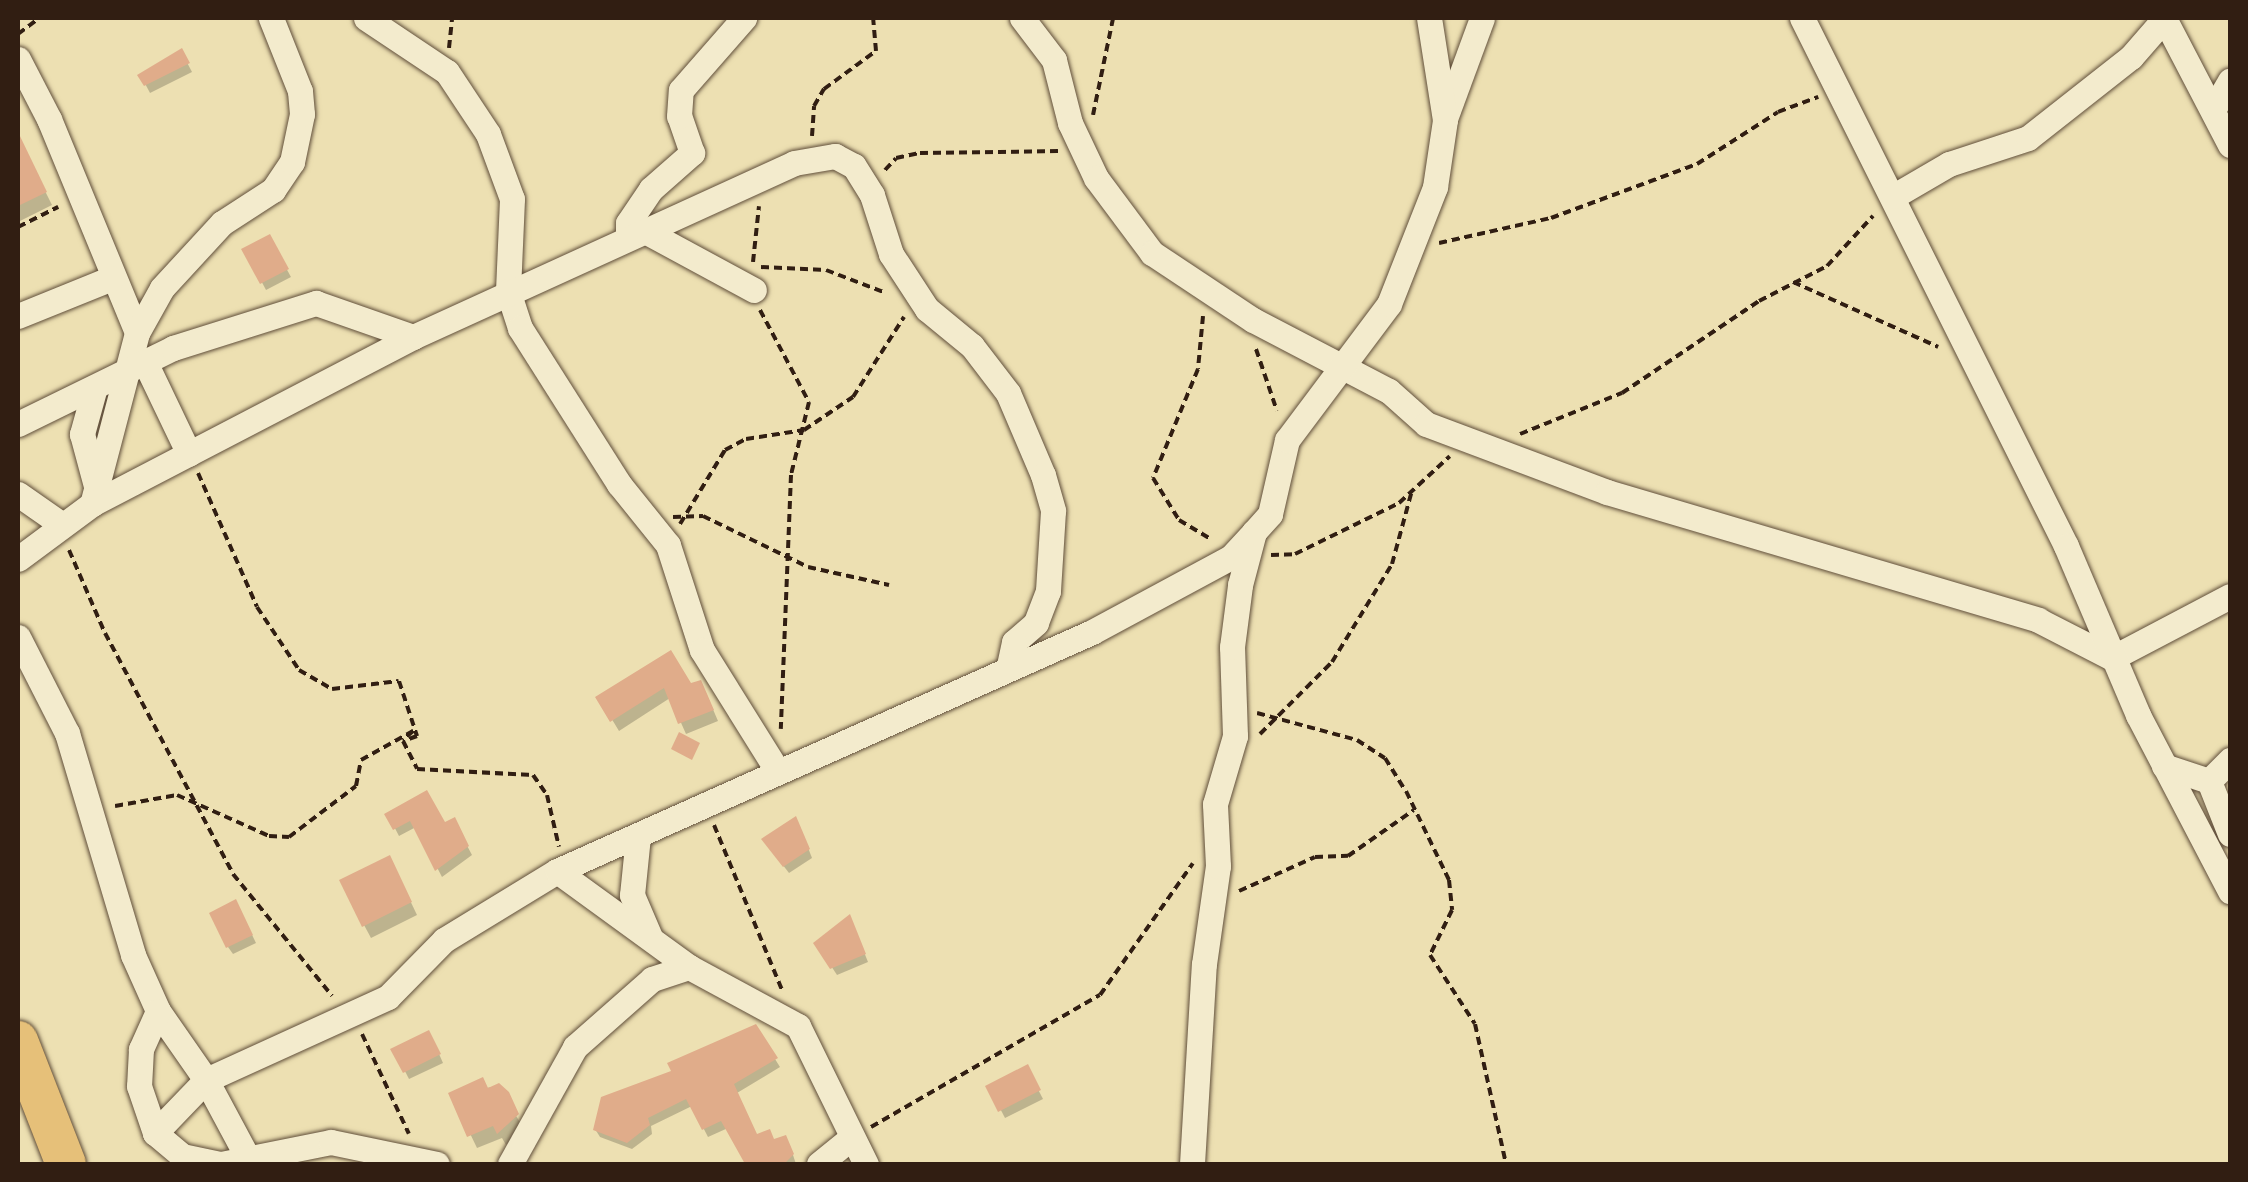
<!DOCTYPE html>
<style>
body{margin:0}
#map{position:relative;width:2248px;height:1182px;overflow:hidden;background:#ede0b2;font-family:Cardo,serif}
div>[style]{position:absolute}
.shadow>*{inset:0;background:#0003}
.building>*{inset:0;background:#e0ac8a}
.path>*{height:4px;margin-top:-2px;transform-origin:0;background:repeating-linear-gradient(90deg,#311e12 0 8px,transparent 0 13px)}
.roads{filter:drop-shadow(0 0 2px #604e3a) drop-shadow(0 0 2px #604e3a)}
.minor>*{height:25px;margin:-12.5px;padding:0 12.5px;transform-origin:12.5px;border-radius:12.5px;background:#f3ebcd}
.trunk>*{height:40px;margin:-20px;padding:0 20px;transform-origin:20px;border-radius:20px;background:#e6c079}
span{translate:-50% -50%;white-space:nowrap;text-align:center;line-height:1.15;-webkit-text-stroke:8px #f3ebcd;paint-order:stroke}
.frame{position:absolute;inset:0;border:20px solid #311e12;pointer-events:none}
</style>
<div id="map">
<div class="shadow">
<div style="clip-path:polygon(181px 51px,192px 72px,150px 93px,141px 76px)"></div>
<div style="clip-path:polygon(19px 139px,52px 205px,18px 222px,18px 140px)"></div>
<div style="clip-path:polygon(269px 237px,291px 277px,266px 290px,245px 250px)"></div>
<div style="clip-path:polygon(670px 653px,690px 686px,706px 693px,718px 721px,686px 734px,670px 698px,619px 731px,599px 698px)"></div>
<div style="clip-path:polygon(388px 815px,444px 826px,454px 821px,472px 855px,442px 877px,416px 827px,399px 836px)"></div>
<div style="clip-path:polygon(800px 827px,812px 858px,789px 873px,769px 847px)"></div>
<div style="clip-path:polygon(396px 871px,417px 915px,371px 938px,364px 925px)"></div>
<div style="clip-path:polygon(240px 910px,256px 943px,233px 954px,228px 947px)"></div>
<div style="clip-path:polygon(853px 925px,868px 962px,837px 975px,816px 943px)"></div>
<div style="clip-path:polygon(755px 1027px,780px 1067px,737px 1093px,757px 1136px,790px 1146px,796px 1164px,748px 1164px,728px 1128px,708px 1137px,692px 1106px,651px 1126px,652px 1134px,632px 1149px,600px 1137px,595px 1129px,675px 1072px)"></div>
<div style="clip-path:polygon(433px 1040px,443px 1063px,409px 1079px,394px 1050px)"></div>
<div style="clip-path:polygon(1027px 1068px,1043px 1099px,1005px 1118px,989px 1087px)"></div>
<div style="clip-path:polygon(498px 1086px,524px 1129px,506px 1145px,502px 1138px,477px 1148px,451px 1094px)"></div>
</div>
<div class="building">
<div style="clip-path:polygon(182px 48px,190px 63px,144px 86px,137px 75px)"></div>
<div style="clip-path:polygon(18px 132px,47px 192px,18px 206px)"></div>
<div style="clip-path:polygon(270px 234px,289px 269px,260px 284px,241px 249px)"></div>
<div style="clip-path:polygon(671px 650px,691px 683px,701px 680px,714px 710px,678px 724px,664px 688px,610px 722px,595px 697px)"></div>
<div style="clip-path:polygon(679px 732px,700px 743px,692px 760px,671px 749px)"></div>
<div style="clip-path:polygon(427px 790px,445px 822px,455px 817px,469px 846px,435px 871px,410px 821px,393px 830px,384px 814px)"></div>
<div style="clip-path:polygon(796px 816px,810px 849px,783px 867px,761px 839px)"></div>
<div style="clip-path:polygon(390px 855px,412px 902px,362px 927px,339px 880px)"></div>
<div style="clip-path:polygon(236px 899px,253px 935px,226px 948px,209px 913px)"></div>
<div style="clip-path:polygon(850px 914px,866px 954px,830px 969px,813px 943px)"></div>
<div style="clip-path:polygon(756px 1024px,778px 1058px,734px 1084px,757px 1134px,770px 1129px,774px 1139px,786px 1135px,794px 1154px,784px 1164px,745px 1164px,721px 1121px,702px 1130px,686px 1099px,648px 1118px,650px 1125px,627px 1143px,593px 1130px,601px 1097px,671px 1071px,667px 1063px)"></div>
<div style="clip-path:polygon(429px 1030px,441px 1054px,403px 1073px,390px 1049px)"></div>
<div style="clip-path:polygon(1028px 1064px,1041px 1090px,998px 1112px,985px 1086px)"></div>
<div style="clip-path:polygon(483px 1077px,488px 1088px,499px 1083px,509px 1092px,519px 1114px,497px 1134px,493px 1126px,467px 1137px,448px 1093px)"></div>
</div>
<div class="path">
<div style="left:18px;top:34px;width:26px;rotate:-37deg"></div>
<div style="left:449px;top:48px;width:30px;rotate:-84deg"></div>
<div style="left:1093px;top:115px;width:99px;rotate:-78.3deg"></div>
<div style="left:812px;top:136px;width:30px;rotate:-86deg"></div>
<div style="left:814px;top:106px;width:20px;rotate:-60deg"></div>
<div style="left:824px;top:89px;width:64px;rotate:-36.2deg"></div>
<div style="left:876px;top:51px;width:33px;rotate:-95deg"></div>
<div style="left:885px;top:170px;width:16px;rotate:-47deg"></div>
<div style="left:896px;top:158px;width:25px;rotate:-12deg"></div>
<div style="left:920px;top:153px;width:138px;rotate:-0.8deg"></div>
<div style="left:18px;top:227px;width:45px;rotate:-26.6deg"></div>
<div style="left:1439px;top:243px;width:115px;rotate:-12.6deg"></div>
<div style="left:1551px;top:218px;width:156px;rotate:-20.3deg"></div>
<div style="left:1697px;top:164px;width:96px;rotate:-32.7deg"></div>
<div style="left:1778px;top:112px;width:43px;rotate:-20.6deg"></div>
<div style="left:753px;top:262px;width:56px;rotate:-83.9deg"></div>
<div style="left:761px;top:267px;width:65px;rotate:2.6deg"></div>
<div style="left:826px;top:270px;width:64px;rotate:21deg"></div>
<div style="left:1793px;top:282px;width:159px;rotate:24.1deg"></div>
<div style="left:760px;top:310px;width:104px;rotate:62deg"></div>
<div style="left:809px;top:402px;width:75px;rotate:103.9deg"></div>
<div style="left:791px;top:475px;width:254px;rotate:92.3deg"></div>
<div style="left:1203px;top:316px;width:53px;rotate:95.4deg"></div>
<div style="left:1198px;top:369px;width:118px;rotate:112.4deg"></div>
<div style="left:1153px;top:478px;width:49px;rotate:58.2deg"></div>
<div style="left:1179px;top:520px;width:37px;rotate:31deg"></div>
<div style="left:1256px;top:349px;width:65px;rotate:71.3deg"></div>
<div style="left:1520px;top:434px;width:110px;rotate:-21.9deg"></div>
<div style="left:1622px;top:393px;width:165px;rotate:-33.9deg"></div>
<div style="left:1759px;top:301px;width:76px;rotate:-27.2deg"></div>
<div style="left:1827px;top:266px;width:68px;rotate:-47.4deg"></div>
<div style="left:198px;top:473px;width:146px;rotate:66.2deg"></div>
<div style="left:257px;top:607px;width:76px;rotate:56.3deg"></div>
<div style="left:299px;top:670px;width:38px;rotate:30deg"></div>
<div style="left:332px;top:689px;width:67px;rotate:-6.8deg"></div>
<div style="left:399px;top:681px;width:58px;rotate:71.9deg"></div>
<div style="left:417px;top:736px;width:15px;rotate:160deg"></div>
<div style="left:403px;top:741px;width:31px;rotate:63deg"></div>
<div style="left:417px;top:769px;width:116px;rotate:3deg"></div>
<div style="left:533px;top:775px;width:24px;rotate:55deg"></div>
<div style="left:547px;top:795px;width:53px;rotate:77deg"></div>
<div style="left:673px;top:517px;width:30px;rotate:-2deg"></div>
<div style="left:703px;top:516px;width:117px;rotate:25.9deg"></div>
<div style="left:808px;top:567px;width:83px;rotate:12.5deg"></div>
<div style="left:680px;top:524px;width:87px;rotate:-58.7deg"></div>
<div style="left:725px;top:450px;width:24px;rotate:-28deg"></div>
<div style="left:746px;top:439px;width:59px;rotate:-8.8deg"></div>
<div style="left:804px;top:430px;width:59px;rotate:-34deg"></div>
<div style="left:853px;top:397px;width:95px;rotate:-57.5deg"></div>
<div style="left:69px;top:550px;width:90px;rotate:66.6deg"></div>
<div style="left:105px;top:633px;width:273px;rotate:62deg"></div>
<div style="left:233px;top:874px;width:157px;rotate:50.9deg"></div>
<div style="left:1271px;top:555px;width:24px;rotate:-2deg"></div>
<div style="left:1295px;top:554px;width:116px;rotate:-26.1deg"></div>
<div style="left:1399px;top:503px;width:69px;rotate:-42.7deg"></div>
<div style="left:1257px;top:713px;width:104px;rotate:15.1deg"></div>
<div style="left:1357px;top:740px;width:33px;rotate:33deg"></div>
<div style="left:1385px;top:758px;width:39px;rotate:58deg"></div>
<div style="left:1406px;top:791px;width:99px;rotate:64.2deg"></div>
<div style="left:1449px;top:880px;width:30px;rotate:84deg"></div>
<div style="left:1452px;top:910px;width:50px;rotate:116.1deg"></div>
<div style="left:1430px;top:955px;width:82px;rotate:56.9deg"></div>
<div style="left:1475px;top:1024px;width:143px;rotate:77.5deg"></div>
<div style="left:1260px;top:734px;width:102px;rotate:-45deg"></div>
<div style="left:1332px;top:662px;width:115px;rotate:-58.5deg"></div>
<div style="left:1392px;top:564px;width:73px;rotate:-74.8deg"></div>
<div style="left:115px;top:806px;width:63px;rotate:-10.1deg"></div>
<div style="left:177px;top:795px;width:101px;rotate:24deg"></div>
<div style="left:269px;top:836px;width:20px;rotate:3deg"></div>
<div style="left:289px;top:837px;width:84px;rotate:-37.3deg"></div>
<div style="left:356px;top:786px;width:26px;rotate:-79deg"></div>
<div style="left:361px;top:760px;width:60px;rotate:-29.1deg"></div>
<div style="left:413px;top:731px;width:9px;rotate:139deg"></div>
<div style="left:714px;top:825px;width:181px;rotate:67.6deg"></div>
<div style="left:1239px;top:891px;width:83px;rotate:-24.1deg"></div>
<div style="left:1315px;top:857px;width:33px;rotate:-2deg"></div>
<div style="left:1348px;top:856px;width:80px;rotate:-34.9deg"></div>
<div style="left:362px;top:1034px;width:110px;rotate:64.8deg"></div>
<div style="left:871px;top:1127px;width:264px;rotate:-30deg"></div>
<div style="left:1100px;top:995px;width:161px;rotate:-54.8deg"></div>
</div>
<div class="roads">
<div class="minor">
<div style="left:366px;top:18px;width:97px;rotate:33.7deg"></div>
<div style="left:447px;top:72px;width:74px;rotate:56.5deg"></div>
<div style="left:488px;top:134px;width:69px;rotate:69.7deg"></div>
<div style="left:512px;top:199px;width:92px;rotate:92.5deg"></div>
<div style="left:508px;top:291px;width:39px;rotate:72deg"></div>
<div style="left:520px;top:328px;width:185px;rotate:57.6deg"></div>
<div style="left:619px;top:484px;width:78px;rotate:51.2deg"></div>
<div style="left:668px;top:545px;width:110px;rotate:72.1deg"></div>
<div style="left:702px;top:650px;width:142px;rotate:58deg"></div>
<div style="left:1022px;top:18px;width:53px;rotate:52.7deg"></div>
<div style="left:1054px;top:60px;width:65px;rotate:75.7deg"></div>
<div style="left:1070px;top:123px;width:61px;rotate:64.7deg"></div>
<div style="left:1096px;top:178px;width:94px;rotate:53.3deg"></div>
<div style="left:1152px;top:253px;width:121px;rotate:33.6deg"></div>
<div style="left:1253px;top:320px;width:153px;rotate:27.6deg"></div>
<div style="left:1389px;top:391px;width:50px;rotate:41.7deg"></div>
<div style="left:1426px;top:424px;width:193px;rotate:20.6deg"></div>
<div style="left:1607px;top:492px;width:450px;rotate:16.5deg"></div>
<div style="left:2038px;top:620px;width:83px;rotate:27.2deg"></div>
<div style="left:2112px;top:658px;width:133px;rotate:-27.7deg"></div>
<div style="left:1802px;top:18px;width:590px;rotate:63.43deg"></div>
<div style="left:2066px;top:546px;width:184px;rotate:66.9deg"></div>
<div style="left:2138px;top:715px;width:199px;rotate:62.4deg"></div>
<div style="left:2165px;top:20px;width:141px;rotate:62.5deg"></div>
<div style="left:18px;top:59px;width:68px;rotate:62.7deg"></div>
<div style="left:49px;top:119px;width:231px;rotate:67.6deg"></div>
<div style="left:137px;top:333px;width:177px;rotate:104.7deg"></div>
<div style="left:2213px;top:110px;width:34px;rotate:-60deg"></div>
<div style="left:1446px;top:116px;width:104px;rotate:-69.8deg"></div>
<div style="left:1894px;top:196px;width:64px;rotate:-30.2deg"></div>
<div style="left:1949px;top:164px;width:83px;rotate:-18.2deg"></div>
<div style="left:2028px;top:138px;width:131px;rotate:-38.2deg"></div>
<div style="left:2131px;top:57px;width:52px;rotate:-48.9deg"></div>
<div style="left:643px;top:230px;width:126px;rotate:28.4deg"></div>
<div style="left:628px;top:236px;width:13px;rotate:-90deg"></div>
<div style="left:628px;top:223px;width:41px;rotate:-55.9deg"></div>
<div style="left:651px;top:189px;width:55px;rotate:-41.3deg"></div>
<div style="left:692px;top:153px;width:39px;rotate:-109deg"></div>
<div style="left:679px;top:116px;width:26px;rotate:-86deg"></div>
<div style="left:681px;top:90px;width:96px;rotate:-48.8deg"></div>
<div style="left:18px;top:316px;width:101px;rotate:-22deg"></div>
<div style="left:137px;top:333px;width:51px;rotate:-60.9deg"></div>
<div style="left:162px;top:288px;width:88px;rotate:-47.3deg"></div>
<div style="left:222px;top:223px;width:61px;rotate:-32.9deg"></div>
<div style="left:273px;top:190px;width:34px;rotate:-56deg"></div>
<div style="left:292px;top:162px;width:49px;rotate:-78.2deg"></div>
<div style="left:302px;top:114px;width:23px;rotate:-95deg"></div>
<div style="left:300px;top:91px;width:79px;rotate:-111.7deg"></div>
<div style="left:144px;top:360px;width:104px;rotate:64.4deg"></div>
<div style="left:95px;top:387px;width:49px;rotate:105.5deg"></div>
<div style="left:82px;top:434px;width:54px;rotate:74.9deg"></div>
<div style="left:18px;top:424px;width:173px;rotate:-26.1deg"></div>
<div style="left:173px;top:348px;width:150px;rotate:-17.5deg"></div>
<div style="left:316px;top:303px;width:103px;rotate:19.3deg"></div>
<div style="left:18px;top:494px;width:52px;rotate:34.9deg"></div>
<div style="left:18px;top:559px;width:92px;rotate:-36.6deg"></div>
<div style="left:92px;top:504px;width:362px;rotate:-27.5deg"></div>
<div style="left:413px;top:337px;width:419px;rotate:-24.5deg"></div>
<div style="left:794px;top:163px;width:42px;rotate:-9.7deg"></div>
<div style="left:835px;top:156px;width:21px;rotate:28deg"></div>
<div style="left:854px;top:166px;width:34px;rotate:58deg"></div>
<div style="left:872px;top:195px;width:62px;rotate:72.1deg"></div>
<div style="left:891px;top:254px;width:66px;rotate:56.8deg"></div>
<div style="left:927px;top:309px;width:58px;rotate:39.4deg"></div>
<div style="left:972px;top:346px;width:59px;rotate:52.5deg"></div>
<div style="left:1008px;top:393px;width:89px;rotate:66.9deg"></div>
<div style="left:1043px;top:475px;width:37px;rotate:74deg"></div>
<div style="left:1053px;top:511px;width:80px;rotate:93.6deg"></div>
<div style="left:1048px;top:591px;width:34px;rotate:111deg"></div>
<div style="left:1036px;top:623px;width:29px;rotate:139deg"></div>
<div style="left:1014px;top:642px;width:25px;rotate:102deg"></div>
<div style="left:18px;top:637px;width:108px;rotate:63deg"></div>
<div style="left:67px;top:733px;width:232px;rotate:73.4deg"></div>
<div style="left:133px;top:955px;width:61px;rotate:65.9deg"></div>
<div style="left:158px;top:1011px;width:84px;rotate:55.2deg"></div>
<div style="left:206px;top:1080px;width:95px;rotate:61.8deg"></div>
<div style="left:2164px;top:766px;width:47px;rotate:18.4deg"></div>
<div style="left:2209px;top:781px;width:30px;rotate:-45deg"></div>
<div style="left:2209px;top:781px;width:57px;rotate:68.4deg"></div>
<div style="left:638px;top:836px;width:59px;rotate:95.8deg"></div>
<div style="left:632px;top:895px;width:46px;rotate:66.8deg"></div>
<div style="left:557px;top:871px;width:163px;rotate:36deg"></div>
<div style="left:689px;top:967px;width:124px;rotate:28.4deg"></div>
<div style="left:798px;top:1026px;width:154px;rotate:63.8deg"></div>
<div style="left:158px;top:1011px;width:42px;rotate:114.1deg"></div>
<div style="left:141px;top:1049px;width:37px;rotate:93deg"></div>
<div style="left:139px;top:1086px;width:50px;rotate:71.2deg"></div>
<div style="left:155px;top:1133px;width:35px;rotate:40deg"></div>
<div style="left:182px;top:1156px;width:40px;rotate:12deg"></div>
<div style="left:221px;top:1164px;width:112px;rotate:-11.3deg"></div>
<div style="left:331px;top:1142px;width:108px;rotate:11.7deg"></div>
<div style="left:155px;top:1133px;width:74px;rotate:-46.1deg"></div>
<div style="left:206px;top:1080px;width:200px;rotate:-24.5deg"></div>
<div style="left:388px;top:997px;width:80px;rotate:-45.5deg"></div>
<div style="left:444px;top:940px;width:132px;rotate:-31.4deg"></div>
<div style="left:557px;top:871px;width:586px;rotate:-24.07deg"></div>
<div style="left:1092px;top:632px;width:158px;rotate:-28.3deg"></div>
<div style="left:1231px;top:557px;width:34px;rotate:-47deg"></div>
<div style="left:510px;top:1164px;width:134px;rotate:-60.9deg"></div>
<div style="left:575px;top:1047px;width:103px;rotate:-41.4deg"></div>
<div style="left:652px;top:979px;width:39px;rotate:-18deg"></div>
<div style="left:819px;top:1164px;width:41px;rotate:-39.1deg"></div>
<div style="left:1192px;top:1164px;width:200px;rotate:-86.6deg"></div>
<div style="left:1204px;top:964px;width:99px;rotate:-81.9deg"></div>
<div style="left:1218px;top:866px;width:62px;rotate:-92.8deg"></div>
<div style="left:1215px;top:804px;width:71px;rotate:-73.6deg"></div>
<div style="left:1235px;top:736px;width:89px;rotate:-91.9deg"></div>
<div style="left:1232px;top:647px;width:63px;rotate:-82.6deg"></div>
<div style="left:1240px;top:585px;width:55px;rotate:-75.2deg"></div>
<div style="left:1254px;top:532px;width:24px;rotate:-48deg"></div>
<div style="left:1270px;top:514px;width:76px;rotate:-77.1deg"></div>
<div style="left:1287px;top:440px;width:170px;rotate:-53.1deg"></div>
<div style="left:1389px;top:304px;width:126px;rotate:-68.5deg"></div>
<div style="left:1435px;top:187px;width:68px;rotate:-81.5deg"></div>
<div style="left:1445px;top:120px;width:103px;rotate:-98.9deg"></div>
</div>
<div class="trunk">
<div style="left:18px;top:1041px;width:132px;rotate:68.7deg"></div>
</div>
</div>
<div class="frame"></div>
</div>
